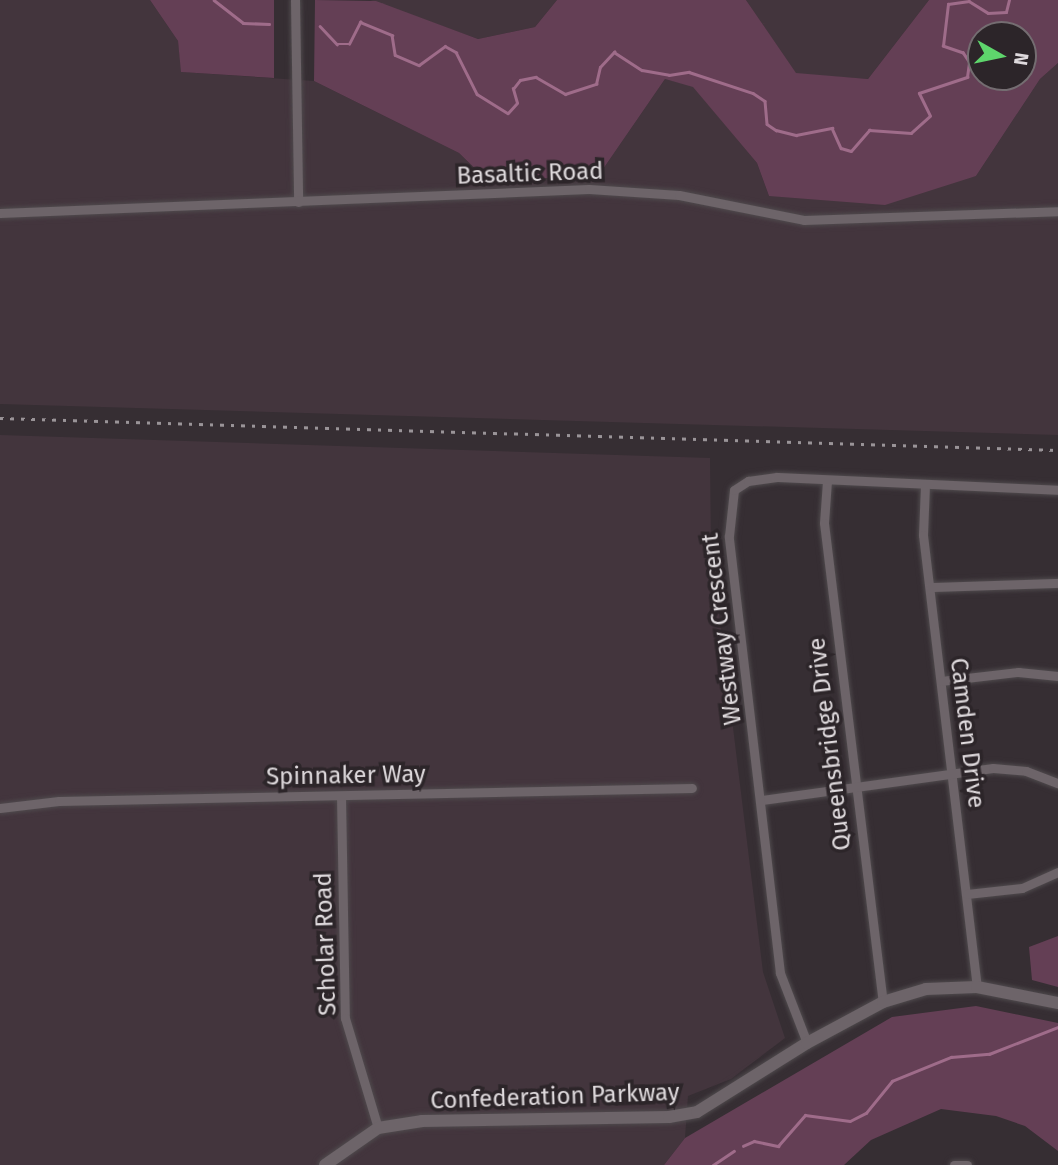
<!DOCTYPE html>
<style>
body{margin:0}
#map{position:relative;width:1058px;height:1165px;overflow:hidden;background:#362e33;font-family:"Fira Sans",sans-serif}
div>[style]{position:absolute}
.built>*{inset:0;background:#43353d}
.green>*{inset:0;background:#643f55}
.stream>*{height:2.5px;margin:-1.25px;padding:0 1.25px;transform-origin:1.25px;border-radius:1.25px;background:#9f6c8a}
.roads{filter:drop-shadow(0 0 2px #4f4a4d) drop-shadow(0 0 2px #4f4a4d)}
.street>*{height:9px;margin:-4.5px;padding:0 4.5px;transform-origin:4.5px;border-radius:4.5px;background:#6d6469}
.secondary>*{height:12px;margin:-6px;padding:0 6px;transform-origin:6px;border-radius:6px;background:#6d6469}
.rail>*{height:2.5px;margin-top:-1.25px;transform-origin:0;background:repeating-linear-gradient(90deg,#9a9498 0 3.5px,transparent 0 10.5px)}
span{translate:-50% -50%;white-space:nowrap;text-align:center;line-height:1.15;-webkit-text-stroke:7px #2c2529;paint-order:stroke}
.street-label{font-size:24px;color:#dfdadd}
.north{position:absolute;left:967px;top:21px;width:70px;height:70px;box-sizing:border-box;background:#2c2529;border:2px solid #746d71;border-radius:50%;rotate:99deg;font-size:19px;font-weight:700;line-height:28px;text-align:center;color:#dfdadd}
.north::after{content:'';display:block;margin:auto;width:24px;height:32px;background:#5ed56c;clip-path:polygon(50% 0,100% 100%,50% 72%,0 100%)}
</style>
<div id="map">
<div class="built">
<div style="clip-path:polygon(0 0,150px 0,178px 41px,182px 72px,314px 81px,459px 153px,491px 184px,601px 172px,665px 79px,693px 86px,757px 163px,769px 196px,976px 176px,1040px 79px,1058px 63px,1058px 435px,0 404px)"></div>
<div style="clip-path:polygon(370px 0,557px 0,535px 27px,478px 39px)"></div>
<div style="clip-path:polygon(746px 0,929px 0,868px 79px,796px 74px)"></div>
<div style="clip-path:polygon(0 435px,710px 458px,711px 548px,763px 972px,785px 1038px,731px 1079px,688px 1096px,685px 1138px,664px 1165px,0 1165px)"></div>
</div>
<div class="green">
<div style="clip-path:polygon(150px 0,274px 0,274px 78px,181px 72px,178px 41px)"></div>
<div style="clip-path:polygon(evenodd,315px 0,376px 1px,478px 39px,535px 27px,557px 0,746px 0,796px 73px,868px 79px,929px 0,1058px 0,1058px 63px,1040px 79px,976px 176px,885px 205px,769px 196px,757px 163px,693px 87px,665px 79px,601px 172px,491px 184px,459px 153px,314px 81px,315px 0,981px 35px,1023px 35px,1023px 77px,981px 77px,981px 35px)"></div>
<div style="clip-path:polygon(1058px 936px,1058px 987px,1032px 980px,1029px 947px)"></div>
<div style="clip-path:polygon(976px 1006px,1058px 1023px,1058px 1151px,1025px 1126px,996px 1116px,941px 1109px,871px 1140px,844px 1165px,664px 1165px,685px 1138px,892px 1017px)"></div>
</div>
<div class="stream">
<div style="left:214px;top:0;width:37px;rotate:38deg"></div>
<div style="left:243px;top:23px;width:26px;rotate:2deg"></div>
<div style="left:320px;top:26px;width:25px;rotate:47deg"></div>
<div style="left:337px;top:44px;width:12px"></div>
<div style="left:349px;top:44px;width:25px;rotate:-63deg"></div>
<div style="left:360px;top:22px;width:35px;rotate:22deg"></div>
<div style="left:392px;top:35px;width:20px;rotate:81deg"></div>
<div style="left:395px;top:55px;width:26px;rotate:23deg"></div>
<div style="left:419px;top:65px;width:32px;rotate:-36deg"></div>
<div style="left:445px;top:46px;width:13px;rotate:29deg"></div>
<div style="left:456px;top:52px;width:47px;rotate:63.4deg"></div>
<div style="left:477px;top:94px;width:36px;rotate:32deg"></div>
<div style="left:508px;top:113px;width:13px;rotate:-48deg"></div>
<div style="left:517px;top:103px;width:15px;rotate:-106deg"></div>
<div style="left:513px;top:89px;width:11px;rotate:-52deg"></div>
<div style="left:520px;top:80px;width:16px;rotate:-11deg"></div>
<div style="left:536px;top:77px;width:34px;rotate:30deg"></div>
<div style="left:565px;top:94px;width:33px;rotate:-18deg"></div>
<div style="left:596px;top:84px;width:17px;rotate:-77deg"></div>
<div style="left:600px;top:67px;width:21px;rotate:-47deg"></div>
<div style="left:614px;top:52px;width:33px;rotate:33deg"></div>
<div style="left:642px;top:70px;width:27px;rotate:10deg"></div>
<div style="left:669px;top:75px;width:20px;rotate:-9deg"></div>
<div style="left:689px;top:72px;width:67px;rotate:18.2deg"></div>
<div style="left:753px;top:93px;width:14px;rotate:34deg"></div>
<div style="left:765px;top:101px;width:23px;rotate:85deg"></div>
<div style="left:767px;top:124px;width:11px;rotate:34deg"></div>
<div style="left:776px;top:130px;width:21px;rotate:14deg"></div>
<div style="left:796px;top:135px;width:37px;rotate:-11deg"></div>
<div style="left:832px;top:128px;width:22px;rotate:66deg"></div>
<div style="left:841px;top:148px;width:10px;rotate:17deg"></div>
<div style="left:851px;top:151px;width:28px;rotate:-49deg"></div>
<div style="left:869px;top:130px;width:42px;rotate:4.1deg"></div>
<div style="left:911px;top:133px;width:25px;rotate:-42deg"></div>
<div style="left:930px;top:116px;width:25px;rotate:-116deg"></div>
<div style="left:919px;top:93px;width:51px;rotate:-18.4deg"></div>
<div style="left:967px;top:77px;width:15px;rotate:-82deg"></div>
<div style="left:969px;top:62px;width:11px;rotate:-124deg"></div>
<div style="left:963px;top:53px;width:21px;rotate:-161deg"></div>
<div style="left:943px;top:46px;width:42px;rotate:-83.2deg"></div>
<div style="left:948px;top:4px;width:21px;rotate:-8deg"></div>
<div style="left:969px;top:1px;width:22px;rotate:32deg"></div>
<div style="left:988px;top:13px;width:18px;rotate:-3deg"></div>
<div style="left:1006px;top:12px;width:12px;rotate:-76deg"></div>
<div style="left:743px;top:1146px;width:12px;rotate:-24deg"></div>
<div style="left:754px;top:1141px;width:25px;rotate:12deg"></div>
<div style="left:778px;top:1146px;width:41px;rotate:-48.9deg"></div>
<div style="left:805px;top:1115px;width:45px;rotate:7.6deg"></div>
<div style="left:850px;top:1121px;width:18px;rotate:-27deg"></div>
<div style="left:866px;top:1113px;width:41px;rotate:-50.9deg"></div>
<div style="left:892px;top:1081px;width:64px;rotate:-22.1deg"></div>
<div style="left:951px;top:1057px;width:38px;rotate:-5deg"></div>
<div style="left:989px;top:1054px;width:74px;rotate:-21.4deg"></div>
<div style="left:713px;top:1165px;width:25px;rotate:-34deg"></div>
</div>
<div class="roads">
<div class="street">
<div style="left:295px;top:0;width:202px;rotate:89.1deg"></div>
<div style="left:0;top:213px;width:589px;rotate:-2.33deg"></div>
<div style="left:589px;top:189px;width:90px;rotate:3.8deg"></div>
<div style="left:679px;top:195px;width:127px;rotate:11.3deg"></div>
<div style="left:804px;top:220px;width:254px;rotate:-2deg"></div>
<div style="left:827px;top:481px;width:42px;rotate:94.1deg"></div>
<div style="left:824px;top:523px;width:483px;rotate:83deg"></div>
<div style="left:925px;top:485px;width:50px;rotate:92.3deg"></div>
<div style="left:923px;top:535px;width:455px;rotate:83.2deg"></div>
<div style="left:930px;top:587px;width:128px;rotate:-1.8deg"></div>
<div style="left:941px;top:681px;width:78px;rotate:-6.7deg"></div>
<div style="left:1018px;top:672px;width:40px;rotate:5.7deg"></div>
<div style="left:341px;top:796px;width:222px;rotate:89deg"></div>
<div style="left:345px;top:1018px;width:115px;rotate:73.3deg"></div>
<div style="left:762px;top:800px;width:233px;rotate:-7.9deg"></div>
<div style="left:993px;top:768px;width:33px;rotate:5deg"></div>
<div style="left:1026px;top:771px;width:34px;rotate:21deg"></div>
<div style="left:0;top:808px;width:59px;rotate:-6.8deg"></div>
<div style="left:59px;top:801px;width:633px;rotate:-1.18deg"></div>
<div style="left:967px;top:894px;width:55px;rotate:-6.2deg"></div>
<div style="left:1022px;top:888px;width:39px;rotate:-24deg"></div>
<div style="left:807px;top:1043px;width:75px;rotate:-111.1deg"></div>
<div style="left:780px;top:973px;width:440px;rotate:-96.7deg"></div>
<div style="left:729px;top:536px;width:46px;rotate:-83.8deg"></div>
<div style="left:734px;top:490px;width:17px;rotate:-33deg"></div>
<div style="left:748px;top:481px;width:29px;rotate:-8deg"></div>
<div style="left:777px;top:477px;width:281px;rotate:2.6deg"></div>
<div style="left:954px;top:1165px;width:13px"></div>
</div>
<div class="secondary">
<div style="left:325px;top:1165px;width:65px;rotate:-34.9deg"></div>
<div style="left:378px;top:1128px;width:45px;rotate:-9deg"></div>
<div style="left:422px;top:1121px;width:247px;rotate:-0.9deg"></div>
<div style="left:669px;top:1117px;width:28px;rotate:-10deg"></div>
<div style="left:697px;top:1112px;width:130px;rotate:-32.1deg"></div>
<div style="left:807px;top:1043px;width:86px;rotate:-28.3deg"></div>
<div style="left:883px;top:1002px;width:45px;rotate:-16.8deg"></div>
<div style="left:926px;top:989px;width:51px;rotate:-2.2deg"></div>
<div style="left:977px;top:987px;width:83px;rotate:11.2deg"></div>
</div>
</div>
<div class="rail">
<div style="left:0;top:418px;width:1058px;rotate:1.73deg"></div>
</div>
<div class="street-label">
<span style="left:530px;top:174px;rotate:-2deg">Basaltic Road</span>
<span style="left:722px;top:629px;rotate:-97deg">Westway Crescent</span>
<span style="left:967px;top:733px;rotate:83deg">Camden Drive</span>
<span style="left:830px;top:744px;rotate:-97deg">Queensbridge Drive</span>
<span style="left:346px;top:776px;rotate:-1deg">Spinnaker Way</span>
<span style="left:326px;top:944px;rotate:-92deg">Scholar Road</span>
<span style="left:555px;top:1097px;rotate:-2deg">Confederation Parkway</span>
</div>
<div class="north">N</div>
</div>
